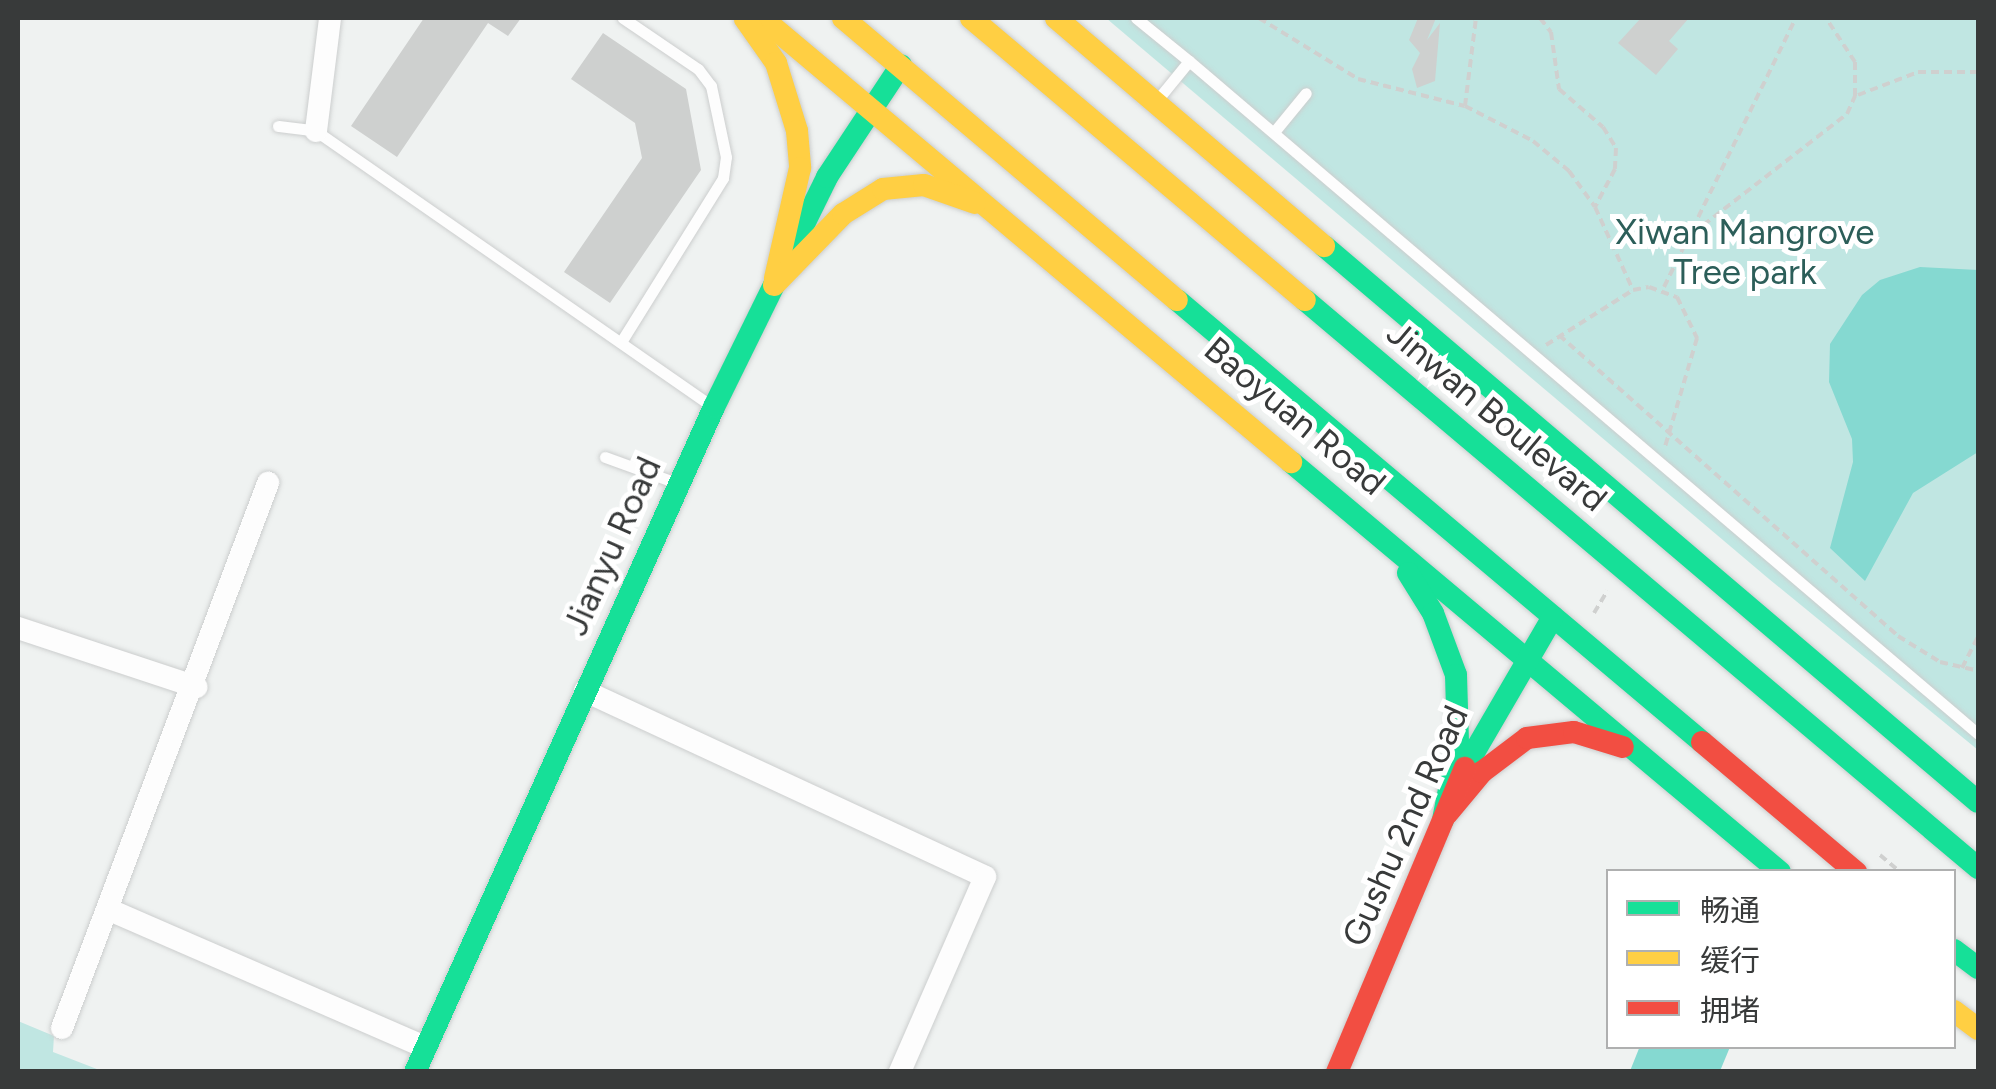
<!DOCTYPE html>
<meta charset="utf-8">
<style>
body{margin:0}
#map{position:relative;width:1996px;height:1089px;overflow:hidden;background:#eff2f1;font-family:Figtree,"Noto Sans SC",sans-serif}
div>[style]{position:absolute}
.green>*{inset:0;background:#c0e6e2}
.water>*{inset:0;background:#85d9d1}
.building>*{inset:0;background:#ced0cf}
.path>*{height:4px;margin-top:-2px;transform-origin:0;background:repeating-linear-gradient(90deg,#cfd0cf 0 8px,transparent 0 13px)}
.roads{filter:drop-shadow(0 0 2px #cccece) drop-shadow(0 0 2px #cccece)}
.lane>*{height:11px;margin:-5.5px;padding:0 5.5px;transform-origin:5.5px;border-radius:5.5px;background:#fdfdfd}
.street>*{height:22px;margin:-11px;padding:0 11px;transform-origin:11px;border-radius:11px;background:#fdfdfd}
.fast>*{height:22px;margin:-11px;padding:0 11px;transform-origin:11px;border-radius:11px;background:#16e098}
.slow>*{height:22px;margin:-11px;padding:0 11px;transform-origin:11px;border-radius:11px;background:#ffcf43}
.jam>*{height:22px;margin:-11px;padding:0 11px;transform-origin:11px;border-radius:11px;background:#f24e42}
span{translate:-50% -50%;white-space:nowrap;text-align:center;line-height:1.15;-webkit-text-stroke:10px #fff;paint-order:stroke}
.park-label{font-size:35px;color:#2c5e59}
.street-label{font-size:35px;color:#383a3a}
.frame{position:absolute;inset:0;border:20px solid #383a3a;pointer-events:none}
.legend{position:absolute;left:1606px;top:869px;width:350px;height:180px;box-sizing:border-box;background:#fff;border:2px solid #afb0b0;margin:0;padding:12px 18px;list-style:none;font-size:30px;color:#383a3a}
.legend li{display:flex;align-items:center;gap:20px;height:50px}
.legend b{width:50px;border:2px solid #afb0b0}
</style>
<div id="map">
<div class="green">
<div style="clip-path:polygon(1106px 18px,1978px 18px,1978px 750px,1769px 579px)"></div>
<div style="clip-path:polygon(18px 1021px,54px 1036px,53px 1052px,102px 1071px,18px 1071px)"></div>
</div>
<div class="water">
<div style="clip-path:polygon(1920px 267px,1978px 270px,1978px 452px,1913px 493px,1865px 581px,1830px 548px,1853px 462px,1852px 439px,1829px 382px,1830px 344px,1862px 295px,1880px 280px)"></div>
<div style="clip-path:polygon(1640px 1046px,1730px 1046px,1730px 1047px,1720px 1071px,1630px 1071px)"></div>
</div>
<div class="building">
<div style="clip-path:polygon(424px 18px,521px 18px,508px 36px,488px 23px,397px 157px,351px 126px)"></div>
<div style="clip-path:polygon(1418px 18px,1436px 18px,1427px 40px,1440px 23px,1435px 81px,1417px 88px,1412px 69px,1420px 53px,1409px 40px)"></div>
<div style="clip-path:polygon(1641px 18px,1689px 18px,1669px 41px,1678px 49px,1656px 75px,1618px 43px)"></div>
<div style="clip-path:polygon(603px 33px,686px 89px,701px 170px,610px 303px,564px 272px,642px 158px,635px 123px,571px 79px)"></div>
</div>
<div class="path">
<div style="left:1259px;top:18px;width:116px;rotate:31.6deg"></div>
<div style="left:1358px;top:79px;width:110px;rotate:14.2deg"></div>
<div style="left:1465px;top:106px;width:76px;rotate:27.2deg"></div>
<div style="left:1533px;top:141px;width:47px;rotate:39.8deg"></div>
<div style="left:1569px;top:171px;width:44px;rotate:54.2deg"></div>
<div style="left:1595px;top:207px;width:91px;rotate:65.4deg"></div>
<div style="left:1540px;top:18px;width:18px;rotate:52deg"></div>
<div style="left:1551px;top:32px;width:58px;rotate:82deg"></div>
<div style="left:1559px;top:89px;width:58px;rotate:40.8deg"></div>
<div style="left:1603px;top:127px;width:25px;rotate:58deg"></div>
<div style="left:1616px;top:148px;width:21px;rotate:93deg"></div>
<div style="left:1615px;top:169px;width:43px;rotate:117.8deg"></div>
<div style="left:1858px;top:95px;width:64px;rotate:-21deg"></div>
<div style="left:1918px;top:72px;width:60px"></div>
<div style="left:1465px;top:106px;width:89px;rotate:-82.9deg"></div>
<div style="left:1693px;top:233px;width:195px;rotate:-37.7deg"></div>
<div style="left:1847px;top:114px;width:20px;rotate:-66deg"></div>
<div style="left:1855px;top:96px;width:34px;rotate:-90deg"></div>
<div style="left:1855px;top:62px;width:53px;rotate:-123.4deg"></div>
<div style="left:1664px;top:287px;width:300px;rotate:-63.9deg"></div>
<div style="left:1559px;top:335px;width:453px;rotate:41.6deg"></div>
<div style="left:1898px;top:636px;width:49px;rotate:31.8deg"></div>
<div style="left:1940px;top:662px;width:39px;rotate:13deg"></div>
<div style="left:1546px;top:345px;width:103px;rotate:-32.3deg"></div>
<div style="left:1633px;top:290px;width:16px;rotate:-11deg"></div>
<div style="left:1649px;top:287px;width:30px;rotate:20deg"></div>
<div style="left:1677px;top:297px;width:46px;rotate:64deg"></div>
<div style="left:1697px;top:338px;width:114px;rotate:106.4deg"></div>
<div style="left:1594px;top:613px;width:26px;rotate:-59deg"></div>
<div style="left:1962px;top:668px;width:35px;rotate:-63deg"></div>
<div style="left:1880px;top:855px;width:26px;rotate:40deg"></div>
</div>
<div class="roads">
<div class="lane">
<div style="left:1136px;top:18px;width:68px;rotate:39.1deg"></div>
<div style="left:1158px;top:99px;width:49px;rotate:-50.8deg"></div>
<div style="left:1189px;top:61px;width:1037px;rotate:40.46deg"></div>
<div style="left:278px;top:126px;width:38px;rotate:7deg"></div>
<div style="left:316px;top:131px;width:480px;rotate:34.8deg"></div>
<div style="left:1274px;top:132px;width:50px;rotate:-50.6deg"></div>
<div style="left:621px;top:342px;width:193px;rotate:-58.1deg"></div>
<div style="left:723px;top:178px;width:21px;rotate:-82deg"></div>
<div style="left:726px;top:157px;width:73px;rotate:-101.9deg"></div>
<div style="left:711px;top:86px;width:21px;rotate:-127deg"></div>
<div style="left:698px;top:69px;width:91px;rotate:-145.8deg"></div>
<div style="left:605px;top:457px;width:77px;rotate:19.9deg"></div>
</div>
<div class="street">
<div style="left:316px;top:131px;width:114px;rotate:-82.9deg"></div>
<div style="left:18px;top:628px;width:188px;rotate:18.3deg"></div>
<div style="left:585px;top:691px;width:441px;rotate:24.9deg"></div>
<div style="left:985px;top:877px;width:213px;rotate:113.6deg"></div>
<div style="left:112px;top:911px;width:341px;rotate:23.5deg"></div>
<div style="left:62px;top:1028px;width:583px;rotate:-69.29deg"></div>
</div>
<div class="fast">
<div style="left:1324px;top:246px;width:858px;rotate:40.37deg"></div>
<div style="left:1177px;top:300px;width:686px;rotate:40.09deg"></div>
<div style="left:1305px;top:300px;width:881px;rotate:40.16deg"></div>
<div style="left:1291px;top:462px;width:638px;rotate:39.98deg"></div>
<div style="left:1408px;top:573px;width:47px;rotate:58deg"></div>
<div style="left:1433px;top:613px;width:66px;rotate:69.6deg"></div>
<div style="left:1456px;top:675px;width:69px;rotate:88.3deg"></div>
<div style="left:1458px;top:744px;width:77px;rotate:101.2deg"></div>
<div style="left:1465px;top:768px;width:175px;rotate:-59.8deg"></div>
<div style="left:1954px;top:950px;width:30px;rotate:37deg"></div>
<div style="left:415px;top:1072px;width:729px;rotate:-65.79deg"></div>
<div style="left:714px;top:407px;width:256px;rotate:-63.8deg"></div>
<div style="left:827px;top:177px;width:134px;rotate:-56.5deg"></div>
</div>
<div class="slow">
<div style="left:762px;top:18px;width:691px;rotate:40.01deg"></div>
<div style="left:843px;top:18px;width:437px;rotate:40.2deg"></div>
<div style="left:971px;top:18px;width:437px;rotate:40.2deg"></div>
<div style="left:1056px;top:18px;width:352px;rotate:40.4deg"></div>
<div style="left:745px;top:19px;width:54px;rotate:54.8deg"></div>
<div style="left:776px;top:63px;width:71px;rotate:72.8deg"></div>
<div style="left:797px;top:131px;width:37px;rotate:85deg"></div>
<div style="left:800px;top:168px;width:113px;rotate:102.8deg"></div>
<div style="left:774px;top:285px;width:99px;rotate:-45.8deg"></div>
<div style="left:843px;top:214px;width:47px;rotate:-32deg"></div>
<div style="left:883px;top:189px;width:41px;rotate:-5.6deg"></div>
<div style="left:924px;top:185px;width:54px;rotate:19.4deg"></div>
<div style="left:1954px;top:1011px;width:30px;rotate:37deg"></div>
</div>
<div class="jam">
<div style="left:1702px;top:742px;width:202px;rotate:40.2deg"></div>
<div style="left:1447px;top:814px;width:55px;rotate:-50.2deg"></div>
<div style="left:1482px;top:772px;width:56px;rotate:-37.1deg"></div>
<div style="left:1527px;top:738px;width:47px;rotate:-7.3deg"></div>
<div style="left:1574px;top:732px;width:51px;rotate:17deg"></div>
<div style="left:1337px;top:1072px;width:330px;rotate:-67.2deg"></div>
</div>
</div>
<div class="park-label">
<span style="left:1745px;top:252px">Xiwan Mangrove<br>Tree park</span>
</div>
<div class="street-label">
<span style="left:1295px;top:416px;rotate:40deg">Baoyuan Road</span>
<span style="left:1497px;top:416px;rotate:40deg">Jinwan Boulevard</span>
<span style="left:612px;top:546px;rotate:-66deg">Jianyu Road</span>
<span style="left:1405px;top:826px;rotate:-66deg">Gushu 2nd Road</span>
</div>
<div class="frame"></div>
<ul class="legend">
<li><b style="height:12px;background:#16e098"></b>畅通</li>
<li><b style="height:12px;background:#ffcf43"></b>缓行</li>
<li><b style="height:12px;background:#f24e42"></b>拥堵</li>
</ul>
</div>
